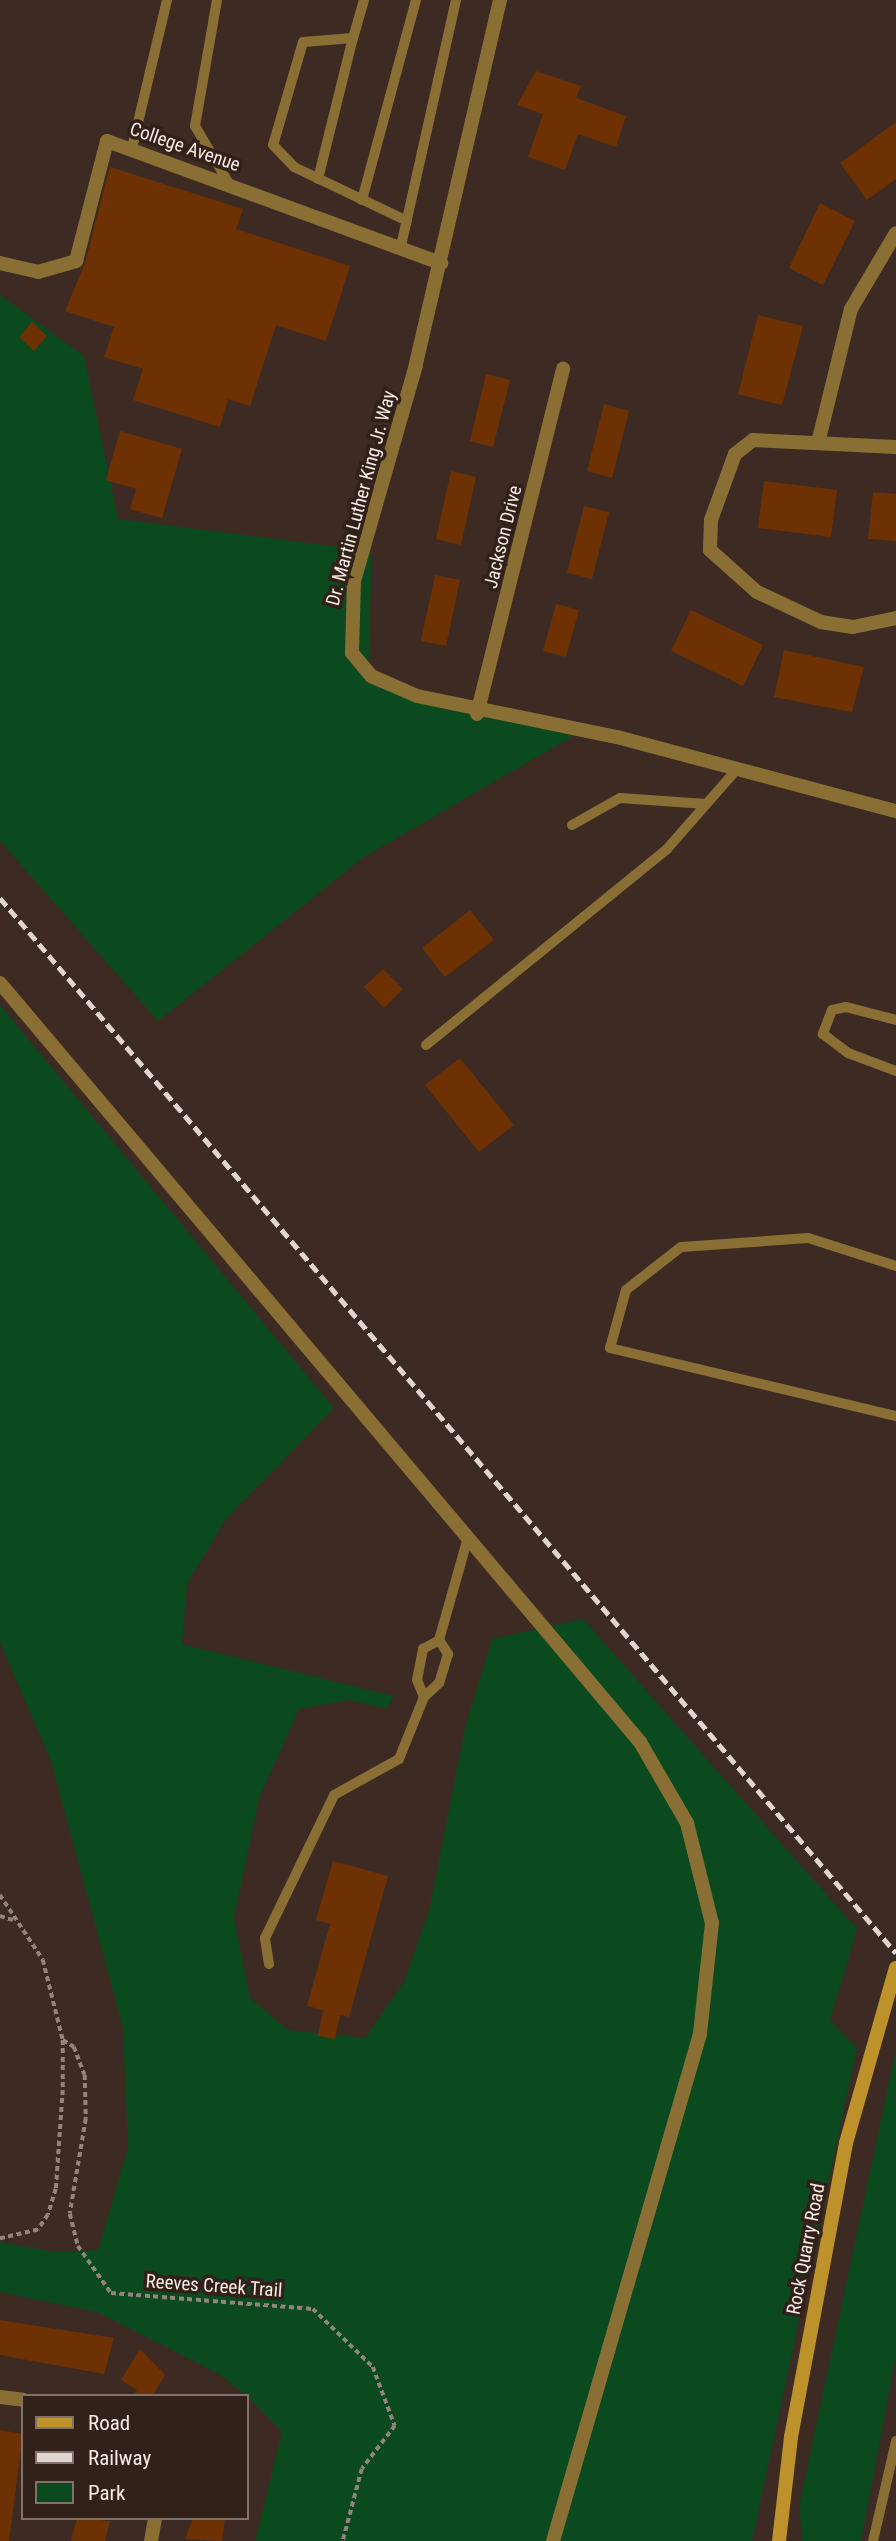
<!DOCTYPE html>
<style>
body{margin:0}
#map{position:relative;width:896px;height:2541px;overflow:hidden;background:#3d2b23;font-family:"Roboto Condensed",sans-serif}
div>[style]{position:absolute}
.green>*{inset:0;background:#0b491f}
.building>*{inset:0;background:#6e3104}
.path>*{height:3.5px;margin-top:-1.75px;transform-origin:0;background:repeating-linear-gradient(90deg,#92837d 0 5px,transparent 0 8.5px)}
.lane>*{height:10px;margin:-5px;padding:0 5px;transform-origin:5px;border-radius:5px;background:#8a6f35}
.street>*{height:14px;margin:-7px;padding:0 7px;transform-origin:7px;border-radius:7px;background:#8a6f35}
.secondary>*{height:14px;margin:-7px;padding:0 7px;transform-origin:7px;border-radius:7px;background:#be922a}
.rail>*{height:5px;margin-top:-2.5px;transform-origin:0;background:repeating-linear-gradient(90deg,#e1d5cf 0 10px,transparent 0 15px)}
span{translate:-50% -50%;white-space:nowrap;text-align:center;line-height:1.15;-webkit-text-stroke:7px #322119;paint-order:stroke}
.street-label{font-size:19px;color:#f7ebe6}
.legend{position:absolute;left:21px;top:2394px;width:228px;height:126px;box-sizing:border-box;background:#322119;border:2px solid #81726b;margin:0;padding:9px 12px;list-style:none;font-size:21px;color:#f7ebe6}
.legend li{display:flex;align-items:center;gap:14px;height:35px}
.legend b{width:35px;border:2px solid #81726b}
</style>
<div id="map">
<div class="green">
<div style="clip-path:polygon(0 295px,84px 356px,118px 519px,372px 551px,368px 681px,575px 735px,364px 857px,158px 1021px,0 841px)"></div>
<div style="clip-path:polygon(0 1005px,334px 1408px,225px 1520px,187px 1584px,182px 1644px,394px 1696px,386px 1709px,350px 1700px,299px 1709px,259px 1798px,234px 1918px,250px 1998px,288px 2030px,365px 2038px,404px 1982px,429px 1911px,465px 1728px,492px 1639px,583px 1619px,857px 1929px,830px 2020px,857px 2048px,752px 2541px,255px 2541px,282px 2432px,247px 2396px,219px 2374px,97px 2312px,0 2292px,0 2242px,56px 2252px,98px 2250px,128px 2148px,123px 2028px,51px 1761px,0 1642px)"></div>
<div style="clip-path:polygon(896px 2049px,896px 2355px,861px 2541px,802px 2541px,799px 2506px)"></div>
</div>
<div class="building">
<div style="clip-path:polygon(536px 71px,581px 86px,576px 98px,626px 116px,616px 147px,578px 134px,565px 170px,528px 157px,543px 114px,517px 105px)"></div>
<div style="clip-path:polygon(896px 122px,896px 179px,867px 200px,840px 163px)"></div>
<div style="clip-path:polygon(110px 167px,243px 209px,236px 229px,350px 266px,326px 341px,276px 325px,250px 406px,228px 399px,220px 427px,133px 400px,143px 369px,104px 357px,114px 327px,65px 311px,85px 263px)"></div>
<div style="clip-path:polygon(820px 203px,855px 221px,823px 285px,789px 268px)"></div>
<div style="clip-path:polygon(758px 315px,803px 326px,782px 405px,738px 394px)"></div>
<div style="clip-path:polygon(32px 322px,47px 336px,34px 351px,19px 337px)"></div>
<div style="clip-path:polygon(486px 374px,510px 380px,493px 447px,470px 441px)"></div>
<div style="clip-path:polygon(604px 404px,629px 411px,612px 478px,587px 471px)"></div>
<div style="clip-path:polygon(120px 431px,182px 449px,162px 518px,130px 509px,136px 489px,106px 480px)"></div>
<div style="clip-path:polygon(451px 471px,476px 477px,461px 545px,436px 539px)"></div>
<div style="clip-path:polygon(764px 481px,837px 490px,831px 537px,758px 528px)"></div>
<div style="clip-path:polygon(873px 492px,896px 494px,896px 541px,868px 539px)"></div>
<div style="clip-path:polygon(584px 506px,609px 512px,592px 579px,567px 573px)"></div>
<div style="clip-path:polygon(435px 575px,460px 580px,446px 646px,421px 641px)"></div>
<div style="clip-path:polygon(556px 604px,579px 610px,566px 657px,543px 651px)"></div>
<div style="clip-path:polygon(691px 610px,763px 645px,743px 686px,671px 651px)"></div>
<div style="clip-path:polygon(784px 650px,864px 667px,852px 712px,774px 697px)"></div>
<div style="clip-path:polygon(470px 910px,494px 940px,445px 977px,422px 948px)"></div>
<div style="clip-path:polygon(383px 969px,403px 989px,384px 1008px,364px 987px)"></div>
<div style="clip-path:polygon(460px 1058px,514px 1125px,479px 1152px,425px 1085px)"></div>
<div style="clip-path:polygon(333px 1861px,388px 1876px,349px 2017px,340px 2015px,335px 2039px,318px 2036px,323px 2010px,307px 2006px,330px 1924px,316px 1920px)"></div>
<div style="clip-path:polygon(0 2320px,114px 2338px,104px 2374px,0 2355px)"></div>
<div style="clip-path:polygon(140px 2349px,165px 2375px,152px 2396px,133px 2396px,137px 2390px,121px 2380px)"></div>
<div style="clip-path:polygon(0 2430px,23px 2434px,9px 2541px,0 2541px)"></div>
<div style="clip-path:polygon(77px 2518px,110px 2521px,105px 2541px,71px 2541px)"></div>
<div style="clip-path:polygon(193px 2518px,225px 2518px,222px 2541px,185px 2539px)"></div>
</div>
<div class="path">
<div style="left:0;top:1895px;width:78px;rotate:56.5deg"></div>
<div style="left:43px;top:1960px;width:82px;rotate:76deg"></div>
<div style="left:63px;top:2040px;width:50px;rotate:90deg"></div>
<div style="left:63px;top:2090px;width:99px;rotate:94deg"></div>
<div style="left:56px;top:2189px;width:27px;rotate:107deg"></div>
<div style="left:48px;top:2215px;width:18px;rotate:124deg"></div>
<div style="left:38px;top:2230px;width:39px;rotate:167deg"></div>
<div style="left:0;top:1916px;width:16px;rotate:18deg"></div>
<div style="left:63px;top:2040px;width:13px;rotate:32deg"></div>
<div style="left:74px;top:2047px;width:30px;rotate:69deg"></div>
<div style="left:85px;top:2075px;width:44px;rotate:88.7deg"></div>
<div style="left:86px;top:2119px;width:96px;rotate:99.6deg"></div>
<div style="left:70px;top:2214px;width:33px;rotate:76deg"></div>
<div style="left:78px;top:2246px;width:57px;rotate:54.9deg"></div>
<div style="left:111px;top:2293px;width:203px;rotate:4.5deg"></div>
<div style="left:313px;top:2309px;width:83px;rotate:44deg"></div>
<div style="left:373px;top:2367px;width:63px;rotate:69.6deg"></div>
<div style="left:395px;top:2426px;width:54px;rotate:127.5deg"></div>
<div style="left:362px;top:2469px;width:74px;rotate:104.8deg"></div>
</div>
<div class="lane">
<div style="left:217px;top:0;width:128px;rotate:99.9deg"></div>
<div style="left:195px;top:126px;width:65px;rotate:59.5deg"></div>
<div style="left:364px;top:0;width:40px;rotate:106deg"></div>
<div style="left:353px;top:38px;width:50px;rotate:175.4deg"></div>
<div style="left:303px;top:42px;width:107px;rotate:106.2deg"></div>
<div style="left:273px;top:145px;width:30px;rotate:46deg"></div>
<div style="left:294px;top:167px;width:125px;rotate:25.5deg"></div>
<div style="left:132px;top:148px;width:152px;rotate:-76.7deg"></div>
<div style="left:318px;top:179px;width:145px;rotate:-76.1deg"></div>
<div style="left:362px;top:200px;width:207px;rotate:-74.9deg"></div>
<div style="left:401px;top:246px;width:252px;rotate:-77.4deg"></div>
<div style="left:572px;top:825px;width:55px;rotate:-29.4deg"></div>
<div style="left:620px;top:798px;width:86px;rotate:4deg"></div>
<div style="left:896px;top:1020px;width:52px;rotate:-165.4deg"></div>
<div style="left:846px;top:1007px;width:14px;rotate:168deg"></div>
<div style="left:832px;top:1010px;width:26px;rotate:111deg"></div>
<div style="left:823px;top:1034px;width:31px;rotate:37deg"></div>
<div style="left:848px;top:1053px;width:51px;rotate:20.6deg"></div>
<div style="left:426px;top:1045px;width:311px;rotate:-39.1deg"></div>
<div style="left:667px;top:849px;width:106px;rotate:-48.8deg"></div>
<div style="left:896px;top:1266px;width:92px;rotate:-162.3deg"></div>
<div style="left:808px;top:1238px;width:127px;rotate:175.9deg"></div>
<div style="left:681px;top:1247px;width:70px;rotate:142deg"></div>
<div style="left:626px;top:1290px;width:60px;rotate:105.4deg"></div>
<div style="left:610px;top:1348px;width:294px;rotate:13.4deg"></div>
<div style="left:439px;top:1640px;width:17px;rotate:57deg"></div>
<div style="left:448px;top:1654px;width:30px;rotate:107deg"></div>
<div style="left:439px;top:1683px;width:21px;rotate:137deg"></div>
<div style="left:424px;top:1697px;width:18px;rotate:-112deg"></div>
<div style="left:417px;top:1680px;width:32px;rotate:-79deg"></div>
<div style="left:423px;top:1649px;width:18px;rotate:-29deg"></div>
<div style="left:439px;top:1640px;width:103px;rotate:-74.2deg"></div>
<div style="left:269px;top:1964px;width:26px;rotate:-99deg"></div>
<div style="left:265px;top:1938px;width:159px;rotate:-64.2deg"></div>
<div style="left:334px;top:1795px;width:74px;rotate:-29deg"></div>
<div style="left:399px;top:1759px;width:67px;rotate:-68deg"></div>
<div style="left:873px;top:2541px;width:103px;rotate:-77deg"></div>
</div>
<div class="street">
<div style="left:500px;top:0;width:375px;rotate:103deg"></div>
<div style="left:416px;top:365px;width:225px;rotate:106deg"></div>
<div style="left:354px;top:581px;width:72px;rotate:91.6deg"></div>
<div style="left:352px;top:653px;width:30px;rotate:50deg"></div>
<div style="left:371px;top:676px;width:50px;rotate:23.5deg"></div>
<div style="left:417px;top:696px;width:204px;rotate:11.6deg"></div>
<div style="left:617px;top:737px;width:289px;rotate:14.9deg"></div>
<div style="left:0;top:263px;width:39px;rotate:13deg"></div>
<div style="left:38px;top:272px;width:40px;rotate:-16deg"></div>
<div style="left:76px;top:261px;width:124px;rotate:-75.5deg"></div>
<div style="left:107px;top:141px;width:356px;rotate:20.1deg"></div>
<div style="left:818px;top:443px;width:138px;rotate:-76.2deg"></div>
<div style="left:851px;top:309px;width:88px;rotate:-59.4deg"></div>
<div style="left:896px;top:447px;width:143px;rotate:-177.2deg"></div>
<div style="left:753px;top:440px;width:23px;rotate:142deg"></div>
<div style="left:735px;top:454px;width:70px;rotate:110deg"></div>
<div style="left:711px;top:520px;width:30px;rotate:92deg"></div>
<div style="left:710px;top:550px;width:63px;rotate:41.8deg"></div>
<div style="left:757px;top:592px;width:71px;rotate:25.1deg"></div>
<div style="left:821px;top:622px;width:32px;rotate:9deg"></div>
<div style="left:853px;top:627px;width:44px;rotate:-11.8deg"></div>
<div style="left:477px;top:714px;width:356px;rotate:-76deg"></div>
<div style="left:0;top:983px;width:993px;rotate:49.86deg"></div>
<div style="left:640px;top:1742px;width:94px;rotate:59.9deg"></div>
<div style="left:687px;top:1823px;width:103px;rotate:76deg"></div>
<div style="left:712px;top:1923px;width:112px;rotate:96.2deg"></div>
<div style="left:700px;top:2034px;width:528px;rotate:106.17deg"></div>
<div style="left:0;top:2397px;width:23px;rotate:7deg"></div>
<div style="left:151px;top:2541px;width:23px;rotate:-80deg"></div>
</div>
<div class="secondary">
<div style="left:779px;top:2541px;width:105px;rotate:-83.4deg"></div>
<div style="left:791px;top:2437px;width:299px;rotate:-79.4deg"></div>
<div style="left:846px;top:2143px;width:182px;rotate:-74.1deg"></div>
</div>
<div class="rail">
<div style="left:0;top:898px;width:1384px;rotate:49.66deg"></div>
</div>
<div class="street-label">
<span style="left:185px;top:147px;rotate:19deg">College Avenue</span>
<span style="left:361px;top:498px;rotate:-75deg">Dr. Martin Luther King Jr. Way</span>
<span style="left:503px;top:537px;rotate:-76deg">Jackson Drive</span>
<span style="left:806px;top:2249px;rotate:-79deg">Rock Quarry Road</span>
<span style="left:214px;top:2286px;rotate:4deg">Reeves Creek Trail</span>
</div>
<ul class="legend">
<li><b style="height:9px;background:#be922a"></b>Road</li>
<li><b style="height:9px;background:#e1d5cf"></b>Railway</li>
<li><b style="height:19px;background:#0b491f"></b>Park</li>
</ul>
</div>
